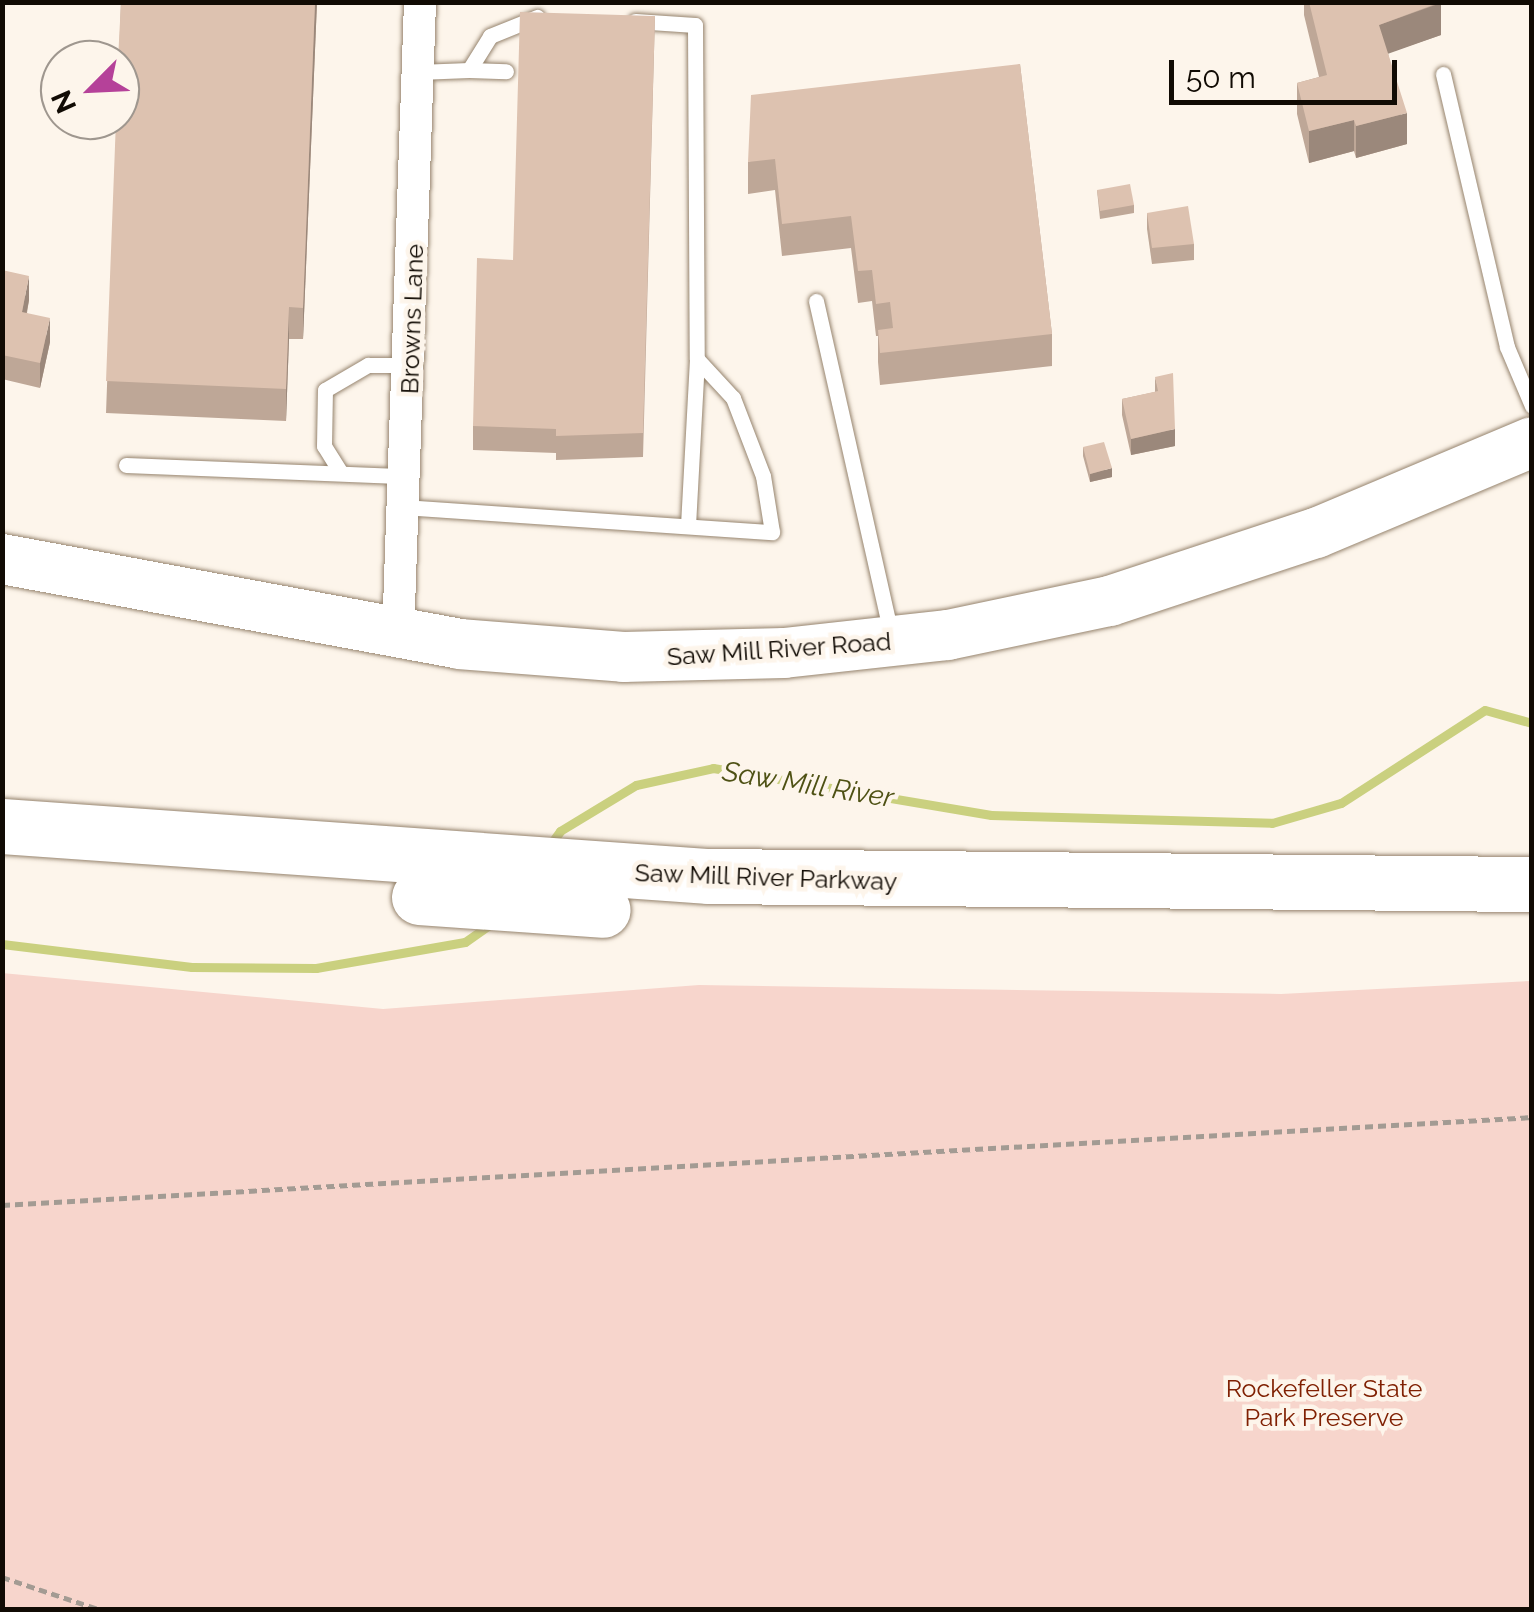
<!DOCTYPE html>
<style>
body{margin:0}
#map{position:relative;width:1534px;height:1612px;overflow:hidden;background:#fdf5eb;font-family:Raleway,sans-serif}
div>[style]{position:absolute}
.green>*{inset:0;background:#f7d5cc}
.stream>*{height:9px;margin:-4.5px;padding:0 4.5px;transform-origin:4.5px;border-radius:4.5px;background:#cad07f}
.path>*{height:5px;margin-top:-2.5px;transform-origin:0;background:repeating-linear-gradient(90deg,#a39b93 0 8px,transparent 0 13px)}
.roads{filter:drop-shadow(0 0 2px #96846e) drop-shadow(0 0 2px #96846e)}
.lane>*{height:15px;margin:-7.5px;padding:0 7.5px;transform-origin:7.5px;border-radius:7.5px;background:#fff}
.street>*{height:32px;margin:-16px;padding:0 16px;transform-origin:16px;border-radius:16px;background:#fff}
.primary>*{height:50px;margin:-25px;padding:0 25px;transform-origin:25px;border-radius:25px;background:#fff}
.highway>*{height:55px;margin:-27.5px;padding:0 27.5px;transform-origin:27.5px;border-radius:27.5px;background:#fff}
.wall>*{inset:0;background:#bea797}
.shaded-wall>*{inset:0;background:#9b887b}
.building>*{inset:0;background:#ddc2b0}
span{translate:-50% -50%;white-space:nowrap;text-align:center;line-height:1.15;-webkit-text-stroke:9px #fdf5eb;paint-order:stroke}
.street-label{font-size:25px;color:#110b04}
.park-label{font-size:25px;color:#802103}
.water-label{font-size:28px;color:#4e5114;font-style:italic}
.frame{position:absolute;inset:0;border:5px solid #110b04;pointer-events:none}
.north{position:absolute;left:40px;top:40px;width:100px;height:100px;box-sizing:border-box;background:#fdf5eb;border:2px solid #9f978f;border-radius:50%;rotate:246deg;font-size:28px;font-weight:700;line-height:40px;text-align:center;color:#110b04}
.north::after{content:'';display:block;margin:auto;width:35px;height:45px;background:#b54199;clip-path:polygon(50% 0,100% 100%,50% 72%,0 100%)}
.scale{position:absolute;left:1169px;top:60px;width:228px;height:45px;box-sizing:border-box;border:5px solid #110b04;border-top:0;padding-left:12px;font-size:30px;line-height:35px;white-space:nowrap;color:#110b04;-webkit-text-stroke:8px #fdf5eb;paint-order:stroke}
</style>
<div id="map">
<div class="green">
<div style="clip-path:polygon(2px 973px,383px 1009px,699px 985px,1281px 994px,1531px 981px,1531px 1609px,3px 1609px)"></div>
</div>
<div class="stream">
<div style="left:550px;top:845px;width:17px;rotate:-54deg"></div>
<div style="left:560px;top:831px;width:89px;rotate:-31.2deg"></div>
<div style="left:636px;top:785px;width:79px;rotate:-12.4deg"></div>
<div style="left:713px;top:768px;width:282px;rotate:9.6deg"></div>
<div style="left:991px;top:815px;width:281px;rotate:1.6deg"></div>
<div style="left:1272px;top:823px;width:72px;rotate:-16.2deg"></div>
<div style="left:1341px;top:803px;width:171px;rotate:-32.9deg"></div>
<div style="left:1485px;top:710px;width:49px;rotate:15.5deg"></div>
<div style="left:2px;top:944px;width:191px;rotate:6.9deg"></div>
<div style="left:192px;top:967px;width:124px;rotate:0.5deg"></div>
<div style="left:316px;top:968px;width:151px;rotate:-9.9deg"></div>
<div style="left:465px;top:942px;width:35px;rotate:-35deg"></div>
</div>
<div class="path">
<div style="left:2px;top:1205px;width:1533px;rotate:-3.29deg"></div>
<div style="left:2px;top:1577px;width:104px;rotate:18.4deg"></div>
</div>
<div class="roads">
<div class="lane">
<div style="left:635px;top:21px;width:60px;rotate:3.8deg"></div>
<div style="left:695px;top:25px;width:334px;rotate:89.7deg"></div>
<div style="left:697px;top:359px;width:167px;rotate:93.1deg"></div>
<div style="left:469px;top:70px;width:37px;rotate:2deg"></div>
<div style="left:418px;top:72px;width:51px;rotate:-2.2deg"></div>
<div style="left:469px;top:70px;width:40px;rotate:-58deg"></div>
<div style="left:490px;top:36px;width:51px;rotate:-22deg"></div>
<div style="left:1443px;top:74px;width:280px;rotate:76.8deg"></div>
<div style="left:1507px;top:347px;width:64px;rotate:67deg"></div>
<div style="left:816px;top:301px;width:341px;rotate:77.3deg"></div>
<div style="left:126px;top:465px;width:279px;rotate:2.3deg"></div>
<div style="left:341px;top:473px;width:32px;rotate:-122deg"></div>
<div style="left:324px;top:446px;width:56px;rotate:-89deg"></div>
<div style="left:325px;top:390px;width:50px;rotate:-30.2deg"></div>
<div style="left:368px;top:365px;width:41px"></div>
<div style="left:403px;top:507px;width:370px;rotate:3.9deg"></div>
<div style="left:772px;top:532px;width:57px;rotate:-99.1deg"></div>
<div style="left:763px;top:476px;width:84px;rotate:-111deg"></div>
<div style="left:733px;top:398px;width:53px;rotate:-132.7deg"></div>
</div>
<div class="street">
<div style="left:398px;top:636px;width:634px;rotate:-88.01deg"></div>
</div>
<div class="primary">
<div style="left:2px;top:559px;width:465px;rotate:10.5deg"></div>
<div style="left:459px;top:644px;width:165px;rotate:4.5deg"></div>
<div style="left:623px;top:657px;width:161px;rotate:-1.4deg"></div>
<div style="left:784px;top:653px;width:165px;rotate:-6.3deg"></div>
<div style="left:948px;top:635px;width:166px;rotate:-11.9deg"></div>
<div style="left:1110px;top:601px;width:217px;rotate:-18.3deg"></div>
<div style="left:1316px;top:533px;width:234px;rotate:-22.8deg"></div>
</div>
<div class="highway">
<div style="left:2px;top:826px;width:709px;rotate:4.05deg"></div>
<div style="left:709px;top:876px;width:823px;rotate:0.56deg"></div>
<div style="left:419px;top:897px;width:184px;rotate:4deg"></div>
</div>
</div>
<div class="wall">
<div style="clip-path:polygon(121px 2px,317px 2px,303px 339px,289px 339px,286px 421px,106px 413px)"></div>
<div style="clip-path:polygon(1304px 2px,1441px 2px,1441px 35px,1388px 53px,1407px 144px,1356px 158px,1354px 151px,1309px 163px,1297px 114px,1297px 83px,1319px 77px,1304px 15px)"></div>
<div style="clip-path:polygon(655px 16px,643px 457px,556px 460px,556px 453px,473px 450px,473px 426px,513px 260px)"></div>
<div style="clip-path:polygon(1020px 64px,1052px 334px,1052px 366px,880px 385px,878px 362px,878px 336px,876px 336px,872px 301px,858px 303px,851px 248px,782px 256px,775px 190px,748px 194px,748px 162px)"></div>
<div style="clip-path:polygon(1097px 190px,1134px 205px,1134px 213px,1100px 219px)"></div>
<div style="clip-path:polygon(1147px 213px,1194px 244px,1194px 260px,1152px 264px,1147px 229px)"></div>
<div style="clip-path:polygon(2px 270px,29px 300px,27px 313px,50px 342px,40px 388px,2px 379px)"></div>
<div style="clip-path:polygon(1155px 377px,1175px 446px,1131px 455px,1122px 415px,1122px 399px,1155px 392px)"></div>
<div style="clip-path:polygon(1083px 447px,1112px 477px,1090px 482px,1083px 456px)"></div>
</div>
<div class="shaded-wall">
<div style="clip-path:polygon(315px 2px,317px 2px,303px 339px,303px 308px)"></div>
<div style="clip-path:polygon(1441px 3px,1441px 35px,1379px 57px,1379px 25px)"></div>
<div style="clip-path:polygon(1407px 113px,1407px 144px,1356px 158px,1356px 126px)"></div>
<div style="clip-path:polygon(1354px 120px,1354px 151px,1309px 163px,1309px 131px)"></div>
<div style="clip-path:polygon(29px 276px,29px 300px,22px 336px,22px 312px)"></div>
<div style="clip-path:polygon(289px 307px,289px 339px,286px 421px,286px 389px)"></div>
<div style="clip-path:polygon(50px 318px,50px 342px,40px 388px,40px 363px)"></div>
<div style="clip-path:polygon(1175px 429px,1175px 446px,1131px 455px,1131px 439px)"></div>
<div style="clip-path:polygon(1112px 468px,1112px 477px,1090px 482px,1090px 474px)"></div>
</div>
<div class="building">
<div style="clip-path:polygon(121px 2px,315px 2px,303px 308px,289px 307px,286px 389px,106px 381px,116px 120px,120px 120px,120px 60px,118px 60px)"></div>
<div style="clip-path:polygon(1309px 2px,1441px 2px,1379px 25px,1407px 113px,1356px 126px,1354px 120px,1309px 131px,1297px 83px,1327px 75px)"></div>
<div style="clip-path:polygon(520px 12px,655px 16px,643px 433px,556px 436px,556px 429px,473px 426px,477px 258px,513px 260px)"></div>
<div style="clip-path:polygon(1020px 64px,1052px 334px,880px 353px,878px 330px,893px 328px,890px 302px,876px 304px,872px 270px,858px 271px,851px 216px,782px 224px,775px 159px,748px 162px,751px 95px)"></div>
<div style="clip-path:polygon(1130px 184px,1134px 205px,1100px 211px,1097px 190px)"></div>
<div style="clip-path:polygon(1188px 206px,1194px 244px,1152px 248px,1147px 213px)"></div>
<div style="clip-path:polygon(2px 270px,29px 276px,22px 312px,50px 318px,40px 363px,2px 355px)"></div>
<div style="clip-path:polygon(1173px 373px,1175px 429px,1131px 439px,1122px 399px,1158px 391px,1155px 377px)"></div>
<div style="clip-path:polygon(1104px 442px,1112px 468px,1090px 474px,1083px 447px)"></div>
</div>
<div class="street-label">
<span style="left:412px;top:319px;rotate:-88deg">Browns Lane</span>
<span style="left:779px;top:649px;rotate:-4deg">Saw Mill River Road</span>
<span style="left:766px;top:877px;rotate:2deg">Saw Mill River Parkway</span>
</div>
<div class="park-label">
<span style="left:1324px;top:1403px">Rockefeller State<br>Park Preserve</span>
</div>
<div class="water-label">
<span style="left:808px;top:785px;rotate:9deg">Saw Mill River</span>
</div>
<div class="frame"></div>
<div class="north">N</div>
<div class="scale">50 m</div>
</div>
